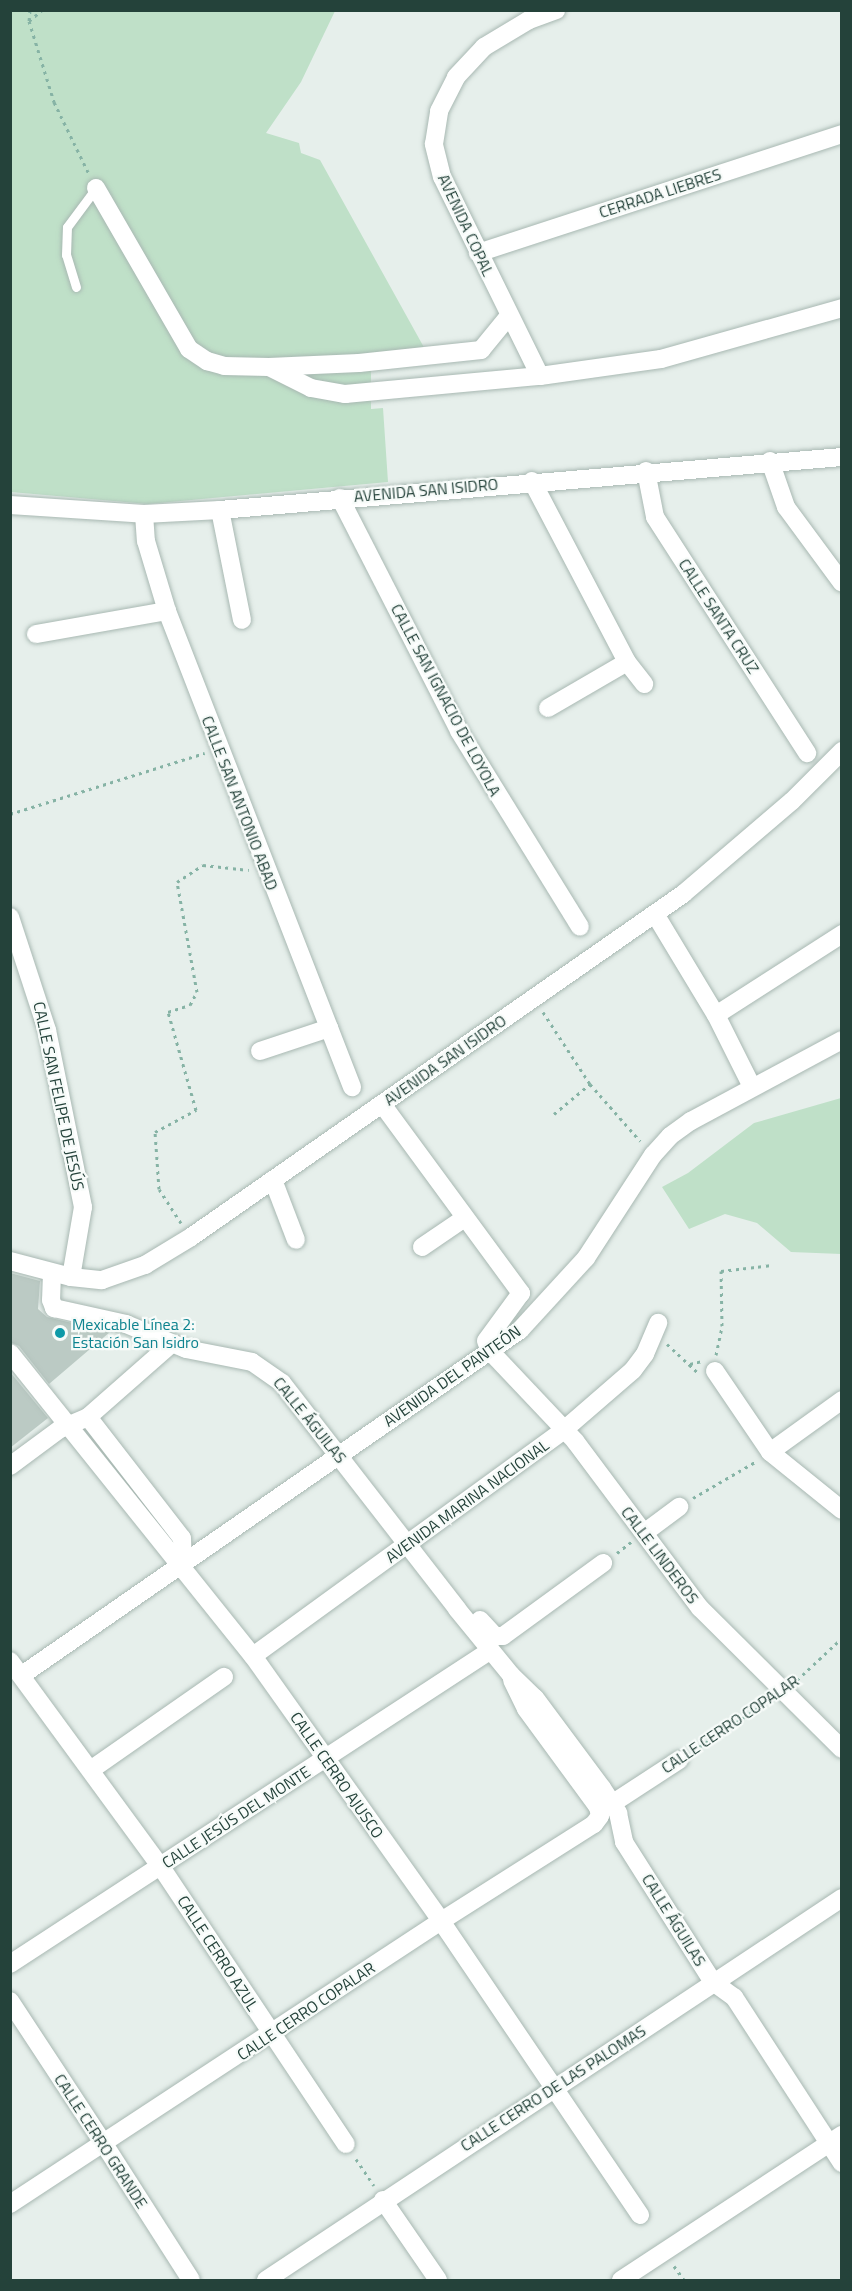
<!DOCTYPE html>
<meta charset="utf-8">
<style>
body{margin:0}
#map{position:relative;width:852px;height:2291px;overflow:hidden;background:#e6efeb;font-family:"Titillium Web",sans-serif}
div>[style]{position:absolute}
.green>*{inset:0;background:#bfe0c8}
.building>*{inset:0;background:#bbcac4}
.path>*{height:3px;margin-top:-1.5px;transform-origin:0;background:repeating-linear-gradient(90deg,#86b3a5 0 3px,transparent 0 7.5px)}
.roads{filter:drop-shadow(0 0 2px #a8b8b2) drop-shadow(0 0 2px #a8b8b2)}
.lane>*{height:9px;margin:-4.5px;padding:0 4.5px;transform-origin:4.5px;border-radius:4.5px;background:#fff}
.street>*{height:18px;margin:-9px;padding:0 9px;transform-origin:9px;border-radius:9px;background:#fff}
.secondary>*{height:18px;margin:-9px;padding:0 9px;transform-origin:9px;border-radius:9px;background:#fff}
.dots>*{width:16px;height:16px;translate:-50% -50%;box-sizing:border-box;border:3px solid #f7fbf9;border-radius:50%}
span{translate:-50% -50%;white-space:nowrap;text-align:center;line-height:1.15;-webkit-text-stroke:4.5px #f7fbf9;paint-order:stroke}
.street-label{font-size:16px;color:#24423a}
.culture-label{font-size:16px;color:#0d838f}
.left{translate:0 -50%;text-align:left}
.frame{position:absolute;inset:0;border:12px solid #24423a;pointer-events:none}
</style>
<div id="map">
<div class="green">
<div style="clip-path:polygon(10px 11px,335px 11px,301px 82px,266px 133px,299px 143px,301px 153px,320px 160px,426px 351px,371px 369px,371px 409px,383px 408px,388px 482px,148px 504px,11px 492px)"></div>
<div style="clip-path:polygon(841px 1098px,841px 1254px,791px 1252px,757px 1223px,725px 1214px,689px 1229px,662px 1187px,688px 1173px,754px 1123px)"></div>
</div>
<div class="building">
<div style="clip-path:polygon(10px 1273px,40px 1281px,38px 1309px,47px 1317px,110px 1332px,49px 1384px,19px 1346px,10px 1342px)"></div>
<div style="clip-path:polygon(10px 1372px,48px 1418px,10px 1448px)"></div>
</div>
<div class="path">
<div style="left:30px;top:10px;width:11px;rotate:95deg"></div>
<div style="left:29px;top:21px;width:85px;rotate:72.8deg"></div>
<div style="left:54px;top:102px;width:80px;rotate:64.1deg"></div>
<div style="left:29px;top:21px;width:17px;rotate:-40deg"></div>
<div style="left:10px;top:814px;width:204px;rotate:-17.4deg"></div>
<div style="left:543px;top:1012px;width:86px;rotate:56.9deg"></div>
<div style="left:590px;top:1084px;width:76px;rotate:48.7deg"></div>
<div style="left:554px;top:1114px;width:47px;rotate:-39.8deg"></div>
<div style="left:181px;top:1223px;width:40px;rotate:-122.9deg"></div>
<div style="left:159px;top:1189px;width:57px;rotate:-94deg"></div>
<div style="left:155px;top:1132px;width:47px;rotate:-28.2deg"></div>
<div style="left:196px;top:1110px;width:102px;rotate:-105.9deg"></div>
<div style="left:168px;top:1012px;width:23px;rotate:-18deg"></div>
<div style="left:190px;top:1005px;width:15px;rotate:-62deg"></div>
<div style="left:197px;top:992px;width:112px;rotate:-100.3deg"></div>
<div style="left:177px;top:882px;width:31px;rotate:-33deg"></div>
<div style="left:203px;top:865px;width:46px;rotate:6.2deg"></div>
<div style="left:667px;top:1344px;width:41px;rotate:43deg"></div>
<div style="left:716px;top:1355px;width:30px;rotate:-78deg"></div>
<div style="left:722px;top:1326px;width:55px;rotate:-91deg"></div>
<div style="left:721px;top:1271px;width:51px;rotate:-6.7deg"></div>
<div style="left:690px;top:1364px;width:12px;rotate:-14deg"></div>
<div style="left:693px;top:1498px;width:72px;rotate:-30.1deg"></div>
<div style="left:617px;top:1553px;width:18px;rotate:-38deg"></div>
<div style="left:797px;top:1680px;width:62px;rotate:-43deg"></div>
<div style="left:693px;top:1751px;width:92px;rotate:-33.5deg"></div>
<div style="left:356px;top:2159px;width:32px;rotate:56deg"></div>
<div style="left:674px;top:2266px;width:17px;rotate:54deg"></div>
</div>
<div class="roads">
<div class="lane">
<div style="left:76px;top:287px;width:34px;rotate:-107deg"></div>
<div style="left:66px;top:255px;width:28px;rotate:-88deg"></div>
<div style="left:67px;top:227px;width:49px;rotate:-53.4deg"></div>
</div>
<div class="street">
<div style="left:96px;top:188px;width:186px;rotate:60deg"></div>
<div style="left:189px;top:349px;width:22px;rotate:34deg"></div>
<div style="left:207px;top:361px;width:18px;rotate:16deg"></div>
<div style="left:224px;top:366px;width:45px;rotate:1.3deg"></div>
<div style="left:269px;top:367px;width:90px;rotate:-2.5deg"></div>
<div style="left:359px;top:363px;width:123px;rotate:-6.1deg"></div>
<div style="left:481px;top:350px;width:43px;rotate:-50.7deg"></div>
<div style="left:478px;top:253px;width:383px;rotate:-18.1deg"></div>
<div style="left:269px;top:367px;width:47px;rotate:26.6deg"></div>
<div style="left:311px;top:388px;width:35px;rotate:10deg"></div>
<div style="left:345px;top:394px;width:196px;rotate:-5.3deg"></div>
<div style="left:540px;top:376px;width:122px;rotate:-8deg"></div>
<div style="left:661px;top:359px;width:188px;rotate:-15.7deg"></div>
<div style="left:540px;top:376px;width:222px;rotate:-116.2deg"></div>
<div style="left:442px;top:177px;width:34px;rotate:-104deg"></div>
<div style="left:434px;top:144px;width:33px;rotate:-81deg"></div>
<div style="left:439px;top:111px;width:38px;rotate:-63deg"></div>
<div style="left:456px;top:77px;width:41px;rotate:-47deg"></div>
<div style="left:484px;top:47px;width:52px;rotate:-31deg"></div>
<div style="left:529px;top:20px;width:29px;rotate:-20deg"></div>
<div style="left:770px;top:461px;width:49px;rotate:70.8deg"></div>
<div style="left:786px;top:507px;width:94px;rotate:53.6deg"></div>
<div style="left:646px;top:471px;width:47px;rotate:78.9deg"></div>
<div style="left:655px;top:517px;width:281px;rotate:57.2deg"></div>
<div style="left:532px;top:481px;width:204px;rotate:62.3deg"></div>
<div style="left:627px;top:662px;width:28px;rotate:52deg"></div>
<div style="left:340px;top:498px;width:262px;rotate:62.9deg"></div>
<div style="left:459px;top:731px;width:230px;rotate:58.3deg"></div>
<div style="left:220px;top:510px;width:112px;rotate:78.7deg"></div>
<div style="left:144px;top:514px;width:27px;rotate:86deg"></div>
<div style="left:146px;top:541px;width:73px;rotate:73.3deg"></div>
<div style="left:167px;top:611px;width:511px;rotate:68.76deg"></div>
<div style="left:36px;top:634px;width:133px;rotate:-10deg"></div>
<div style="left:548px;top:708px;width:91px;rotate:-30.2deg"></div>
<div style="left:655px;top:914px;width:118px;rotate:58.9deg"></div>
<div style="left:716px;top:1015px;width:80px;rotate:63.4deg"></div>
<div style="left:10px;top:917px;width:119px;rotate:71.9deg"></div>
<div style="left:47px;top:1030px;width:181px;rotate:78.5deg"></div>
<div style="left:83px;top:1207px;width:71px;rotate:99.7deg"></div>
<div style="left:716px;top:1015px;width:150px;rotate:-32.7deg"></div>
<div style="left:260px;top:1051px;width:73px;rotate:-18.4deg"></div>
<div style="left:382px;top:1104px;width:235px;rotate:53.7deg"></div>
<div style="left:521px;top:1293px;width:59px;rotate:126.1deg"></div>
<div style="left:486px;top:1341px;width:11px;rotate:68deg"></div>
<div style="left:490px;top:1351px;width:124px;rotate:46.6deg"></div>
<div style="left:575px;top:1441px;width:209px;rotate:53.2deg"></div>
<div style="left:700px;top:1608px;width:200px;rotate:44.8deg"></div>
<div style="left:273px;top:1180px;width:64px;rotate:69deg"></div>
<div style="left:422px;top:1247px;width:50px;rotate:-34.3deg"></div>
<div style="left:52px;top:1273px;width:27px;rotate:92deg"></div>
<div style="left:51px;top:1300px;width:9px;rotate:69deg"></div>
<div style="left:54px;top:1308px;width:74px;rotate:12.5deg"></div>
<div style="left:126px;top:1324px;width:65px;rotate:22.6deg"></div>
<div style="left:186px;top:1349px;width:67px;rotate:11.1deg"></div>
<div style="left:252px;top:1362px;width:37px;rotate:35deg"></div>
<div style="left:282px;top:1383px;width:286px;rotate:52.2deg"></div>
<div style="left:457px;top:1609px;width:85px;rotate:50.7deg"></div>
<div style="left:511px;top:1675px;width:33px;rotate:44deg"></div>
<div style="left:535px;top:1698px;width:112px;rotate:53.3deg"></div>
<div style="left:602px;top:1788px;width:30px;rotate:57deg"></div>
<div style="left:618px;top:1813px;width:30px;rotate:78deg"></div>
<div style="left:624px;top:1842px;width:166px;rotate:57.6deg"></div>
<div style="left:713px;top:1982px;width:26px;rotate:36deg"></div>
<div style="left:734px;top:1997px;width:198px;rotate:57deg"></div>
<div style="left:715px;top:1371px;width:98px;rotate:55.8deg"></div>
<div style="left:770px;top:1452px;width:92px;rotate:38.9deg"></div>
<div style="left:88px;top:1417px;width:153px;rotate:52.2deg"></div>
<div style="left:182px;top:1538px;width:27px;rotate:88deg"></div>
<div style="left:770px;top:1452px;width:89px;rotate:-35.8deg"></div>
<div style="left:10px;top:1466px;width:62px;rotate:-36.5deg"></div>
<div style="left:60px;top:1429px;width:30px;rotate:-23deg"></div>
<div style="left:88px;top:1417px;width:111px;rotate:-41.3deg"></div>
<div style="left:644px;top:1533px;width:44px;rotate:-36.6deg"></div>
<div style="left:480px;top:1620px;width:22px;rotate:47deg"></div>
<div style="left:495px;top:1636px;width:8px"></div>
<div style="left:503px;top:1636px;width:124px;rotate:-36.1deg"></div>
<div style="left:253px;top:1656px;width:386px;rotate:-36deg"></div>
<div style="left:565px;top:1429px;width:90px;rotate:-40.9deg"></div>
<div style="left:633px;top:1370px;width:20px;rotate:-53deg"></div>
<div style="left:645px;top:1354px;width:34px;rotate:-67deg"></div>
<div style="left:10px;top:1661px;width:255px;rotate:53.8deg"></div>
<div style="left:161px;top:1867px;width:333px;rotate:56.3deg"></div>
<div style="left:22px;top:1675px;width:606px;rotate:-34.71deg"></div>
<div style="left:520px;top:1330px;width:98px;rotate:-47.5deg"></div>
<div style="left:586px;top:1258px;width:123px;rotate:-57deg"></div>
<div style="left:653px;top:1155px;width:25px;rotate:-48deg"></div>
<div style="left:670px;top:1136px;width:26px;rotate:-36deg"></div>
<div style="left:691px;top:1121px;width:171px;rotate:-28.2deg"></div>
<div style="left:512px;top:1680px;width:32px;rotate:64deg"></div>
<div style="left:526px;top:1709px;width:122px;rotate:53.7deg"></div>
<div style="left:598px;top:1807px;width:9px;rotate:77deg"></div>
<div style="left:600px;top:1816px;width:10px;rotate:127deg"></div>
<div style="left:594px;top:1824px;width:181px;rotate:147.6deg"></div>
<div style="left:441px;top:1921px;width:355px;rotate:55.9deg"></div>
<div style="left:92px;top:1769px;width:161px;rotate:-34.9deg"></div>
<div style="left:613px;top:1803px;width:79px;rotate:-33.1deg"></div>
<div style="left:10px;top:1964px;width:574px;rotate:-33.14deg"></div>
<div style="left:104px;top:2144px;width:161px;rotate:57.4deg"></div>
<div style="left:383px;top:2200px;width:97px;rotate:55.5deg"></div>
<div style="left:266px;top:2280px;width:691px;rotate:-33.55deg"></div>
<div style="left:621px;top:2280px;width:264px;rotate:-33.3deg"></div>
</div>
<div class="secondary">
<div style="left:10px;top:505px;width:134px;rotate:3.8deg"></div>
<div style="left:144px;top:514px;width:76px;rotate:-3deg"></div>
<div style="left:220px;top:510px;width:624px;rotate:-4.87deg"></div>
<div style="left:10px;top:1261px;width:63px;rotate:14.7deg"></div>
<div style="left:71px;top:1277px;width:31px;rotate:6deg"></div>
<div style="left:102px;top:1280px;width:46px;rotate:-19.2deg"></div>
<div style="left:145px;top:1265px;width:54px;rotate:-31.3deg"></div>
<div style="left:191px;top:1237px;width:600px;rotate:-34.88deg"></div>
<div style="left:683px;top:894px;width:143px;rotate:-40.5deg"></div>
<div style="left:792px;top:801px;width:71px;rotate:-45deg"></div>
<div style="left:10px;top:1353px;width:388px;rotate:51.3deg"></div>
<div style="left:253px;top:1656px;width:325px;rotate:54.6deg"></div>
<div style="left:441px;top:1921px;width:516px;rotate:146.71deg"></div>
<div style="left:10px;top:2001px;width:171px;rotate:56.7deg"></div>
</div>
</div>
<div class="dots">
<div style="left:60px;top:1333px;background:#0f9aa8"></div>
</div>
<div class="street-label">
<span style="left:660px;top:193px;rotate:-18deg">CERRADA LIEBRES</span>
<span style="left:466px;top:225px;rotate:65deg">AVENIDA COPAL</span>
<span style="left:426px;top:490px;rotate:-5deg">AVENIDA SAN ISIDRO</span>
<span style="left:719px;top:616px;rotate:57deg">CALLE SANTA CRUZ</span>
<span style="left:446px;top:700px;rotate:62deg">CALLE SAN IGNACIO DE LOYOLA</span>
<span style="left:240px;top:803px;rotate:69deg">CALLE SAN ANTONIO ABAD</span>
<span style="left:445px;top:1060px;rotate:-35deg">AVENIDA SAN ISIDRO</span>
<span style="left:59px;top:1096px;rotate:78deg">CALLE SAN FELIPE DE JESÚS</span>
<span style="left:452px;top:1376px;rotate:-35deg">AVENIDA DEL PANTEÓN</span>
<span style="left:310px;top:1420px;rotate:51deg">CALLE ÁGUILAS</span>
<span style="left:467px;top:1501px;rotate:-36deg">AVENIDA MARINA NACIONAL</span>
<span style="left:660px;top:1555px;rotate:53deg">CALLE LINDEROS</span>
<span style="left:730px;top:1724px;rotate:-34deg">CALLE CERRO COPALAR</span>
<span style="left:337px;top:1775px;rotate:55deg">CALLE CERRO AJUSCO</span>
<span style="left:236px;top:1817px;rotate:-33deg">CALLE JESÚS DEL MONTE</span>
<span style="left:674px;top:1920px;rotate:58deg">CALLE ÁGUILAS</span>
<span style="left:218px;top:1953px;rotate:57deg">CALLE CERRO AZUL</span>
<span style="left:306px;top:2011px;rotate:-34deg">CALLE CERRO COPALAR</span>
<span style="left:553px;top:2088px;rotate:-33deg">CALLE CERRO DE LAS PALOMAS</span>
<span style="left:101px;top:2141px;rotate:57deg">CALLE CERRO GRANDE</span>
</div>
<div class="culture-label">
<span class="left" style="left:72px;top:1333px">Mexicable Línea 2:<br>Estación San Isidro</span>
</div>
<div class="frame"></div>
</div>
